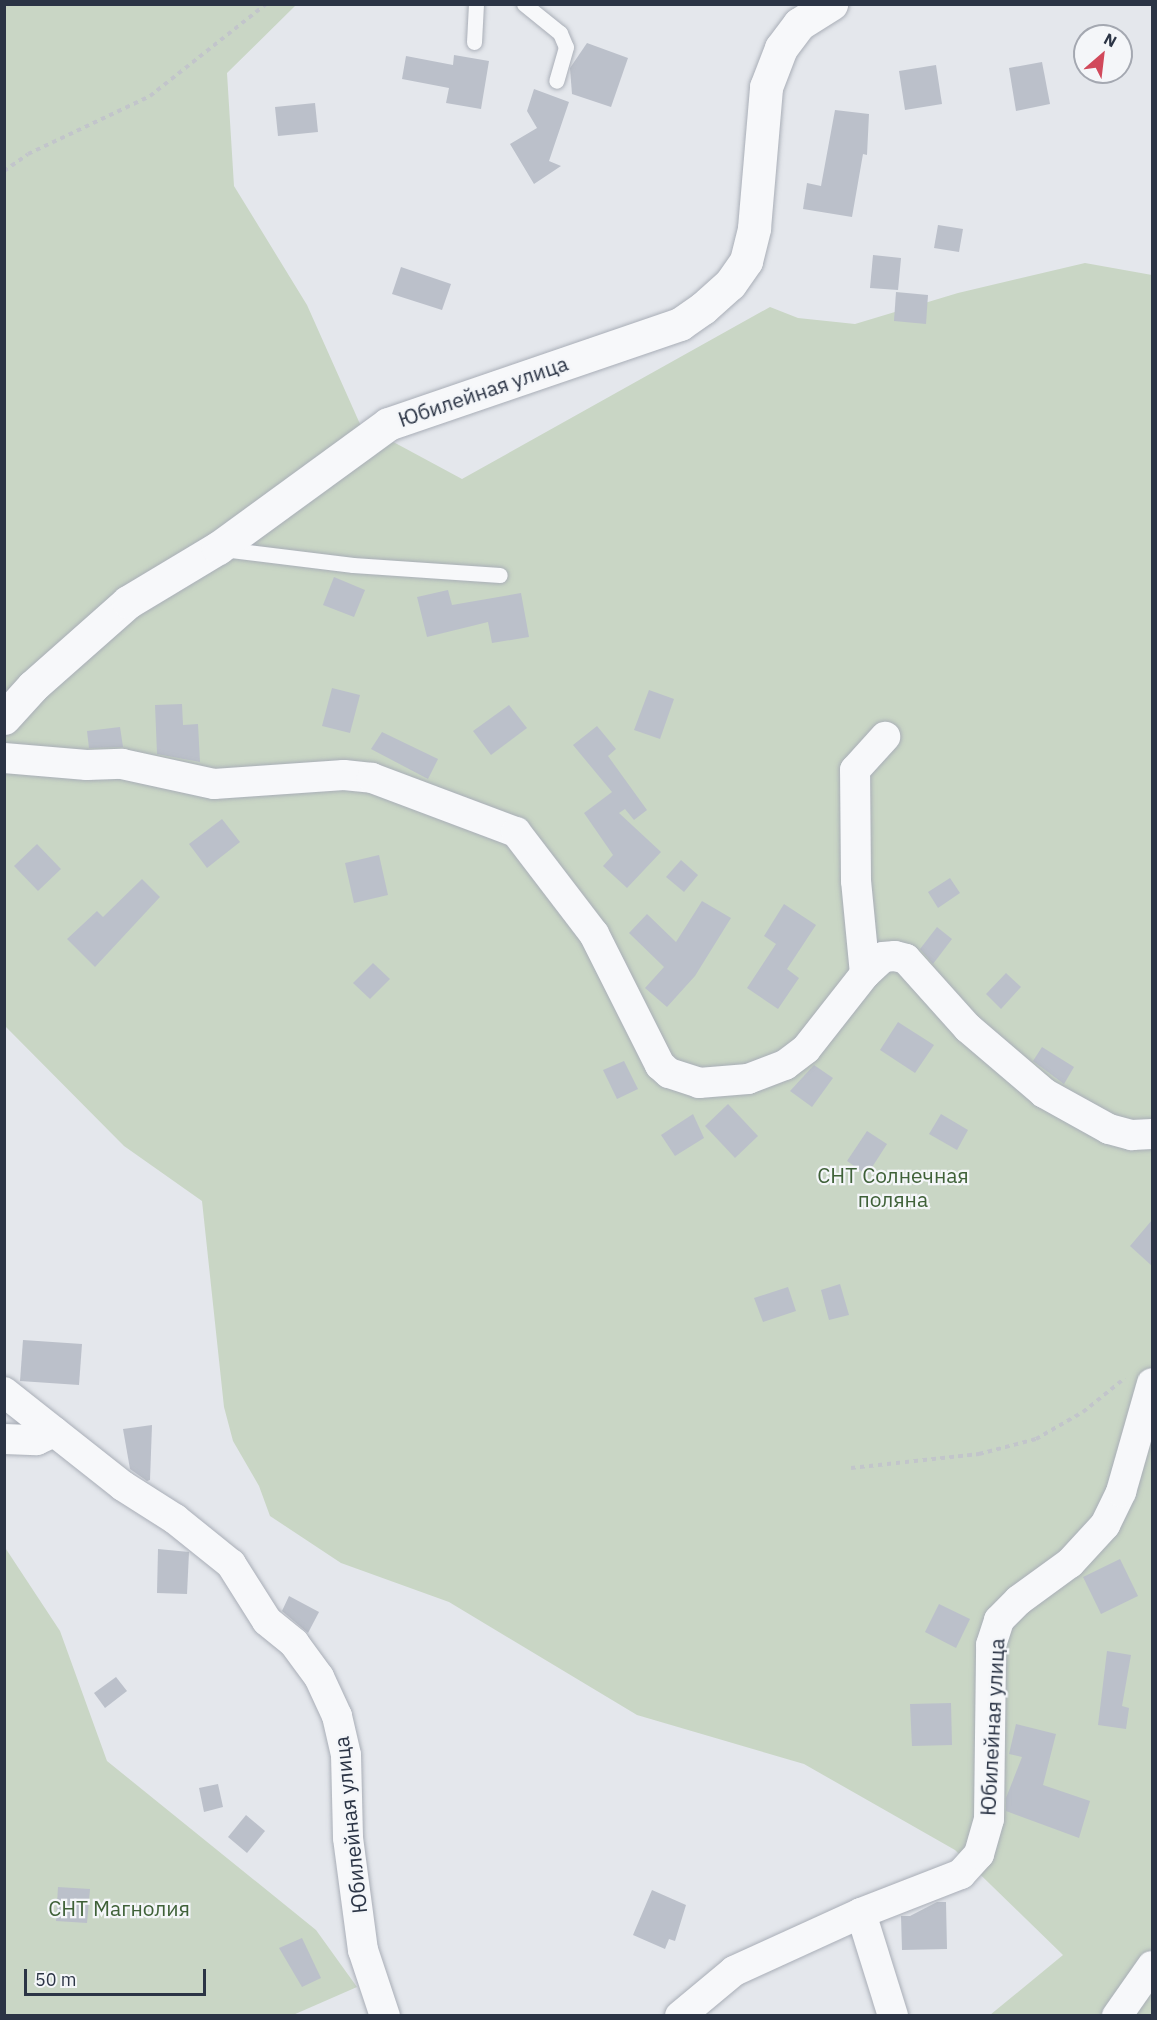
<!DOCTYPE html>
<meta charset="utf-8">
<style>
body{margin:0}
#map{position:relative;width:1157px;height:2020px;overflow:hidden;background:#e4e7ec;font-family:"IBM Plex Sans",sans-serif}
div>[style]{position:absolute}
.green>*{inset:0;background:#c9d6c5}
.building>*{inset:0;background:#bbc0ca}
.path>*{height:4px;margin-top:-2px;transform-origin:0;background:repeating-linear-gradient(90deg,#c2c5cb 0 4.5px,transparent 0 9px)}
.roads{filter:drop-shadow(0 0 2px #a9aeb7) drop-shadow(0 0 2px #a9aeb7)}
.service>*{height:15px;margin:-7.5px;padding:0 7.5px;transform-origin:7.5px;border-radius:7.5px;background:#f7f8fa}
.minor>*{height:30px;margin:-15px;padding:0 15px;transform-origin:15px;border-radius:15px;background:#f7f8fa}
.tertiary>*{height:33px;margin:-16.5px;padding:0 16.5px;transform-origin:16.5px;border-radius:16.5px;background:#f7f8fa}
span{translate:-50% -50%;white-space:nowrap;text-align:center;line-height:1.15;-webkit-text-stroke:4.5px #f4f6f9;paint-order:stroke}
.street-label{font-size:21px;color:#2b3445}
.park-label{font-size:21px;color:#3f6138}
.frame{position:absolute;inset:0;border:6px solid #2b3445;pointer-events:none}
.north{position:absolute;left:1073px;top:24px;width:60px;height:60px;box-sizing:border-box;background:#f4f6f9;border:2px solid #a4a8b1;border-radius:50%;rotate:28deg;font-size:16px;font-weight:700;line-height:24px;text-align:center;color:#2b3445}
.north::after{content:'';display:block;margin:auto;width:21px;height:27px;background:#d1495b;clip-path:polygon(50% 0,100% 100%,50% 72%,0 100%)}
.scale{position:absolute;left:24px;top:1969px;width:182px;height:27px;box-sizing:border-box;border:3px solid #2b3445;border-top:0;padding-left:8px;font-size:18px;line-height:21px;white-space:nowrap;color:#2b3445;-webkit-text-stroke:4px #f4f6f9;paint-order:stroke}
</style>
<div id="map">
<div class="green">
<div style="clip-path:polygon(4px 5px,296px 5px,227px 73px,234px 186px,307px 305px,360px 424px,462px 479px,770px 307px,798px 318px,855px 324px,958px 293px,1085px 263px,1152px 275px,1152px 2015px,990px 2015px,1063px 1955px,955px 1850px,804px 1764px,637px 1715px,449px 1602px,341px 1563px,270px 1516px,259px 1486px,233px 1441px,224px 1407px,202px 1201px,124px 1146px,5px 1026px)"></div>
<div style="clip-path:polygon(4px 1546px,60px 1631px,107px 1761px,316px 1930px,357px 1987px,293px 2015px,5px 2015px)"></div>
</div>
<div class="building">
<div style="clip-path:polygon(587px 43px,628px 58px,611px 107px,572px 94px,570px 68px)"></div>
<div style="clip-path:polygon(454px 55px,489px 61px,481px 109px,446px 103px,449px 88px,402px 79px,406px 56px,453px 65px)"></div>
<div style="clip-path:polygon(1042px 62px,1050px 104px,1016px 111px,1009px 68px)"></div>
<div style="clip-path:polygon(936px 65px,942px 104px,905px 110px,899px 71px)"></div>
<div style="clip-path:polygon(534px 89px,569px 102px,549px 161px,561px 166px,534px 184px,510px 144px,537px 128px,527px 111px)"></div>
<div style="clip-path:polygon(315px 103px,318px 132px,278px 136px,275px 107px)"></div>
<div style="clip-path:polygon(835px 110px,869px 114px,867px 155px,863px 154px,852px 217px,803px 209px,807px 183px,821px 186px)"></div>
<div style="clip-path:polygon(938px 225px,963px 229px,959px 252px,934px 248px)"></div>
<div style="clip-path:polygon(873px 255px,901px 258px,898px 290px,870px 288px)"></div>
<div style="clip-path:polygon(401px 267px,451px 284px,442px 310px,392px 294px)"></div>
<div style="clip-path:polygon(896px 292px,928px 295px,926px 324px,894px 321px)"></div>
<div style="clip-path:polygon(334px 577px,365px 590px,354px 617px,323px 605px)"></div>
<div style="clip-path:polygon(448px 590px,452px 605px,521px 593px,529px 637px,492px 643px,488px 622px,427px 637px,417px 597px)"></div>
<div style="clip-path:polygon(332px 688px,360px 695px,350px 733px,322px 726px)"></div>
<div style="clip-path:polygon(649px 690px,674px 699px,660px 739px,634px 730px)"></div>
<div style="clip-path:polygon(182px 704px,183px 725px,198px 724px,200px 762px,157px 754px,155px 705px)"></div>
<div style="clip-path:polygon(509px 705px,527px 728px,491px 755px,473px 731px)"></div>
<div style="clip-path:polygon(597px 726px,616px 749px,608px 756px,647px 810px,634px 820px,625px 809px,619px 813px,661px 852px,627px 888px,603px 866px,613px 855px,584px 813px,612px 792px,573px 745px)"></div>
<div style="clip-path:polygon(120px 727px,123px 747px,89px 748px,87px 731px)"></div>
<div style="clip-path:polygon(382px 732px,438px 759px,428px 779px,371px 749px)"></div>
<div style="clip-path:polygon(222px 819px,240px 842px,207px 868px,189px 844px)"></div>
<div style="clip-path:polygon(37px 844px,61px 869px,38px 891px,14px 866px)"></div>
<div style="clip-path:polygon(379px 855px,388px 895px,354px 903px,345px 863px)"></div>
<div style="clip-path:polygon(681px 860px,698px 875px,684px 892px,666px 877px)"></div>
<div style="clip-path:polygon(950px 878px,960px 893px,938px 908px,928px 892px)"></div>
<div style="clip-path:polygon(142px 879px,160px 897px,95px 967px,67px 939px,97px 911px,103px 917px)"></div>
<div style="clip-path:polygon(702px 901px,731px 918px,695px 976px,667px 1007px,645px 988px,664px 967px,629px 933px,647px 914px,676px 942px)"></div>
<div style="clip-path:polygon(784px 904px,816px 925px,787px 969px,799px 978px,778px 1009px,747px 988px,776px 944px,764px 936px)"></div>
<div style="clip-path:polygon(937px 927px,952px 939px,933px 964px,920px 949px)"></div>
<div style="clip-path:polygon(373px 963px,390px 979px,370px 999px,353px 983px)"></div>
<div style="clip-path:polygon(1006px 973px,1021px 987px,1001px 1009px,986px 994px)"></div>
<div style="clip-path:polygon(898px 1022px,934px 1045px,915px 1073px,880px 1050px)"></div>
<div style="clip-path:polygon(1042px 1047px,1074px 1067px,1064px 1084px,1033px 1061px)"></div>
<div style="clip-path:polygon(624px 1061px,638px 1089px,617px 1099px,603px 1070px)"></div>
<div style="clip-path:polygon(814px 1065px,833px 1078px,812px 1107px,790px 1091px)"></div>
<div style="clip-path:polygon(728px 1104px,758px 1136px,735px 1158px,705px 1126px)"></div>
<div style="clip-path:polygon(693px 1114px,704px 1138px,675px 1156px,661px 1135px)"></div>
<div style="clip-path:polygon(941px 1114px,968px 1130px,957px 1150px,929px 1134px)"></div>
<div style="clip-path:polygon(867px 1131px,887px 1144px,867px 1175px,847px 1161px)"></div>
<div style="clip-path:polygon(1152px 1220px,1152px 1266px,1130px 1246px)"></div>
<div style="clip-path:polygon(840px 1284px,849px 1315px,829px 1320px,821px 1290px)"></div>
<div style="clip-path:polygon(788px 1287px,796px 1311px,763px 1322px,754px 1298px)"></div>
<div style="clip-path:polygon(23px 1340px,82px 1344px,79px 1385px,20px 1381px)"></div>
<div style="clip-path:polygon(152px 1425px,150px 1480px,147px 1481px,130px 1469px,123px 1429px)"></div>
<div style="clip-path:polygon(158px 1549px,189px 1552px,187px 1594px,157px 1593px)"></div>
<div style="clip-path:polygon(1120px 1559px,1138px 1596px,1101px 1614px,1083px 1577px)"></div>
<div style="clip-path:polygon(289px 1596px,319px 1612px,308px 1633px,282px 1611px)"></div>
<div style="clip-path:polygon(939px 1604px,970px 1619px,956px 1648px,925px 1632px)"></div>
<div style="clip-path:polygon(1107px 1651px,1131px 1655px,1122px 1706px,1129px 1708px,1126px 1729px,1098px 1725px)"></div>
<div style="clip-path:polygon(116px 1677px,127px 1691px,105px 1708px,94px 1693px)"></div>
<div style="clip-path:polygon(951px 1703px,952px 1745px,912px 1746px,910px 1704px)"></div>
<div style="clip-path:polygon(1016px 1724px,1056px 1734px,1043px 1785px,1090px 1801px,1079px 1838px,1006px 1811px,1006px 1798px,1022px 1757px,1009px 1754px)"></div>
<div style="clip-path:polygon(218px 1784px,223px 1807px,204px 1812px,199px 1788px)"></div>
<div style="clip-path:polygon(246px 1815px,265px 1831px,247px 1853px,228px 1837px)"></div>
<div style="clip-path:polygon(58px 1887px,90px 1889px,87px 1923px,56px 1921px)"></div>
<div style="clip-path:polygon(652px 1890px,686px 1905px,675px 1941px,669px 1939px,665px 1949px,633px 1935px)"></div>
<div style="clip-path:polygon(937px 1902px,946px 1902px,947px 1949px,902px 1950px,901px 1916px,910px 1916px)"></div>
<div style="clip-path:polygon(302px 1938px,321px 1978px,302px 1987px,279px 1948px)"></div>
</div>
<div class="path">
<div style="left:4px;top:171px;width:29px;rotate:-35deg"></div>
<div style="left:28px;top:154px;width:135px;rotate:-25.4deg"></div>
<div style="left:150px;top:96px;width:148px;rotate:-38.4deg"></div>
<div style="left:851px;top:1468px;width:129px;rotate:-6.2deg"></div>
<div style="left:979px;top:1454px;width:59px;rotate:-14.7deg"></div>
<div style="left:1036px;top:1439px;width:54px;rotate:-29.9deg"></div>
<div style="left:1083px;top:1412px;width:54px;rotate:-39deg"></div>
</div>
<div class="roads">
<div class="service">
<div style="left:524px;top:4px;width:46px;rotate:38.9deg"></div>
<div style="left:560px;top:33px;width:15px;rotate:67deg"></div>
<div style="left:566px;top:47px;width:35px;rotate:106deg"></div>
<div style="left:474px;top:42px;width:38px;rotate:-87deg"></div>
<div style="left:223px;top:549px;width:131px;rotate:7deg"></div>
<div style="left:353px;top:565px;width:147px;rotate:3.9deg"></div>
</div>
<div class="minor">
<div style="left:4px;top:758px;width:83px;rotate:4.8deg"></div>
<div style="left:87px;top:765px;width:35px;rotate:-2deg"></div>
<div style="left:122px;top:764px;width:94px;rotate:12.3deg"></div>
<div style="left:214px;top:784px;width:130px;rotate:-4deg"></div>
<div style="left:344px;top:775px;width:28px;rotate:6deg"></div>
<div style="left:372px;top:778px;width:154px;rotate:20.6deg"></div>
<div style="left:516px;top:832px;width:128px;rotate:52.6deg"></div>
<div style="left:594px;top:934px;width:147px;rotate:63.3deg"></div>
<div style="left:660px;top:1065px;width:12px;rotate:42deg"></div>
<div style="left:669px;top:1073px;width:32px;rotate:18deg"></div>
<div style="left:699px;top:1083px;width:49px;rotate:-4.7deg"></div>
<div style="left:748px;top:1079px;width:40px;rotate:-21deg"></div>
<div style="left:785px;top:1065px;width:26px;rotate:-37deg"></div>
<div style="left:806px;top:1049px;width:95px;rotate:-51.8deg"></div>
<div style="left:865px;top:974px;width:25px;rotate:-43deg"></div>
<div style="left:883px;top:957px;width:12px;rotate:-5deg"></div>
<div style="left:895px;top:956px;width:11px;rotate:15deg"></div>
<div style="left:906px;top:959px;width:93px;rotate:48.1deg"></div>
<div style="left:968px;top:1028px;width:100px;rotate:40.5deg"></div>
<div style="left:1044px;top:1093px;width:74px;rotate:29deg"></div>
<div style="left:1109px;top:1129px;width:24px;rotate:15deg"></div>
<div style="left:1132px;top:1135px;width:20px;rotate:-3deg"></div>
<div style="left:865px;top:974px;width:93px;rotate:-95.5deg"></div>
<div style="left:856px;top:881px;width:111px;rotate:-90.5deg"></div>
<div style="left:855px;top:770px;width:45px;rotate:-47.7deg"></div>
<div style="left:4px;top:1392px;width:152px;rotate:38.3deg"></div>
<div style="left:123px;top:1486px;width:62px;rotate:32.4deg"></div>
<div style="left:175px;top:1519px;width:72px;rotate:38.8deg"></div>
<div style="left:231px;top:1564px;width:67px;rotate:57.7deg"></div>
<div style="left:267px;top:1621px;width:35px;rotate:39deg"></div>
<div style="left:294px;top:1643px;width:42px;rotate:53.7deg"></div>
<div style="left:319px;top:1677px;width:43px;rotate:65.2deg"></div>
<div style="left:337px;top:1716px;width:40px;rotate:77deg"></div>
<div style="left:346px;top:1755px;width:83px;rotate:88.6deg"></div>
<div style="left:348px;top:1838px;width:113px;rotate:82.4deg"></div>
<div style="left:363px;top:1950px;width:70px;rotate:71.6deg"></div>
<div style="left:4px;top:1439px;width:33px;rotate:2deg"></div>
<div style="left:37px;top:1440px;width:19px;rotate:-25deg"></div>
<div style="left:861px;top:1913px;width:108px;rotate:72.7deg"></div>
<div style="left:680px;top:2016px;width:70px;rotate:-39.8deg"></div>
<div style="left:734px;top:1971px;width:140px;rotate:-24.5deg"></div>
<div style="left:861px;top:1913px;width:107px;rotate:-21.3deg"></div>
<div style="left:961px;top:1874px;width:27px;rotate:-48deg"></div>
<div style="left:979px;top:1854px;width:36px;rotate:-74deg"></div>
<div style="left:989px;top:1819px;width:174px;rotate:-89.3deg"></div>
<div style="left:991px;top:1645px;width:26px;rotate:-72deg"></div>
<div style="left:999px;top:1620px;width:28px;rotate:-45deg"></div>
<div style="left:1019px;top:1600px;width:63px;rotate:-36deg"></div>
<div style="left:1070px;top:1563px;width:52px;rotate:-47.4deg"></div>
<div style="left:1105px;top:1525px;width:37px;rotate:-64deg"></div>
<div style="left:1121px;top:1492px;width:113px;rotate:-74.1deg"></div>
<div style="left:1117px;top:2016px;width:61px;rotate:-55deg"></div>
</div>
<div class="tertiary">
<div style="left:4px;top:718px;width:43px;rotate:-47.8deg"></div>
<div style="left:33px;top:686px;width:127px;rotate:-41.5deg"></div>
<div style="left:128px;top:602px;width:105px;rotate:-31deg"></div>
<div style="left:218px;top:548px;width:210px;rotate:-36.1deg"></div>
<div style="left:388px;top:424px;width:309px;rotate:-18.9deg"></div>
<div style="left:680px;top:324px;width:28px;rotate:-35deg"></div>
<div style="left:703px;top:308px;width:36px;rotate:-42deg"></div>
<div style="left:730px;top:284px;width:28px;rotate:-55deg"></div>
<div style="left:746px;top:261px;width:34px;rotate:-76deg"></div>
<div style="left:754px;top:228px;width:142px;rotate:-85.1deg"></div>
<div style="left:766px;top:87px;width:42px;rotate:-69deg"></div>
<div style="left:781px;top:48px;width:30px;rotate:-53deg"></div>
<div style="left:799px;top:24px;width:38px;rotate:-32deg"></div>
</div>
</div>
<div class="street-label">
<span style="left:483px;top:391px;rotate:-19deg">Юбилейная улица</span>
<span style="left:992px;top:1727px;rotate:-87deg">Юбилейная улица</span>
<span style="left:350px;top:1825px;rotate:-96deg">Юбилейная улица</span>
</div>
<div class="park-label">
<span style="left:893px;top:1187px">СНТ Солнечная<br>поляна</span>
<span style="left:119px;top:1908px">СНТ Магнолия</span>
</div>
<div class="frame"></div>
<div class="north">N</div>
<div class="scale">50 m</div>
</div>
